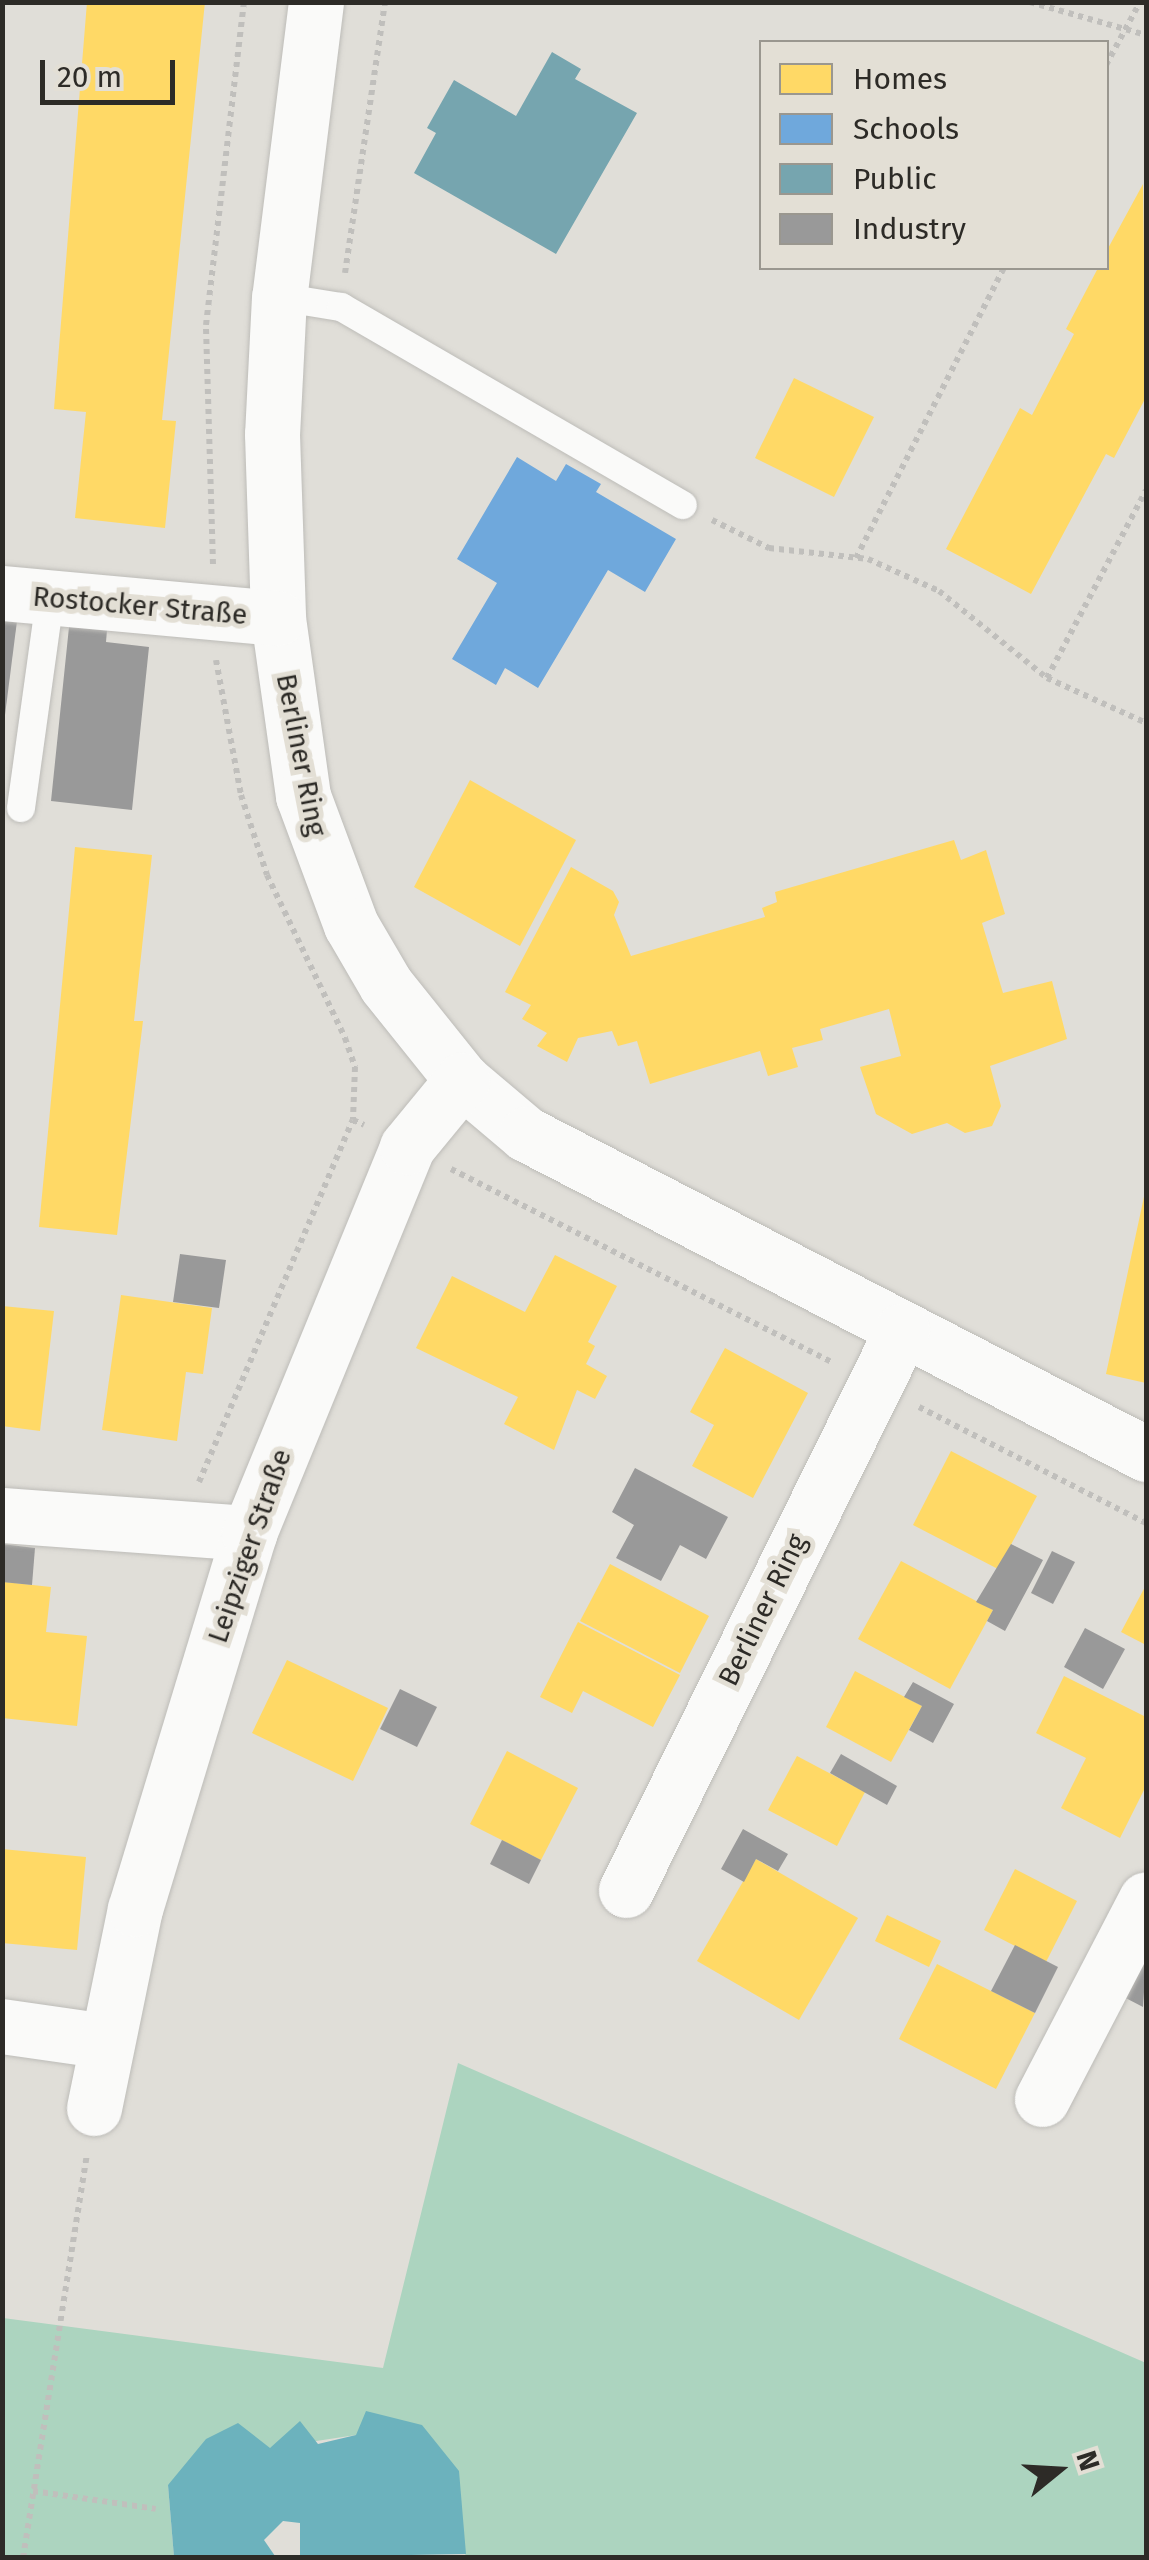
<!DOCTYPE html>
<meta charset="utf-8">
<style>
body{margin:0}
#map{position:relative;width:1149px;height:2560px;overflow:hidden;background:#e0ded8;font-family:"Fira Sans",sans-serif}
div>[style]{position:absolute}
.green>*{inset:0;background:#acd4bf}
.water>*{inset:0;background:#6cb2bd}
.homes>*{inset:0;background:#ffd966}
.schools>*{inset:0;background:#6fa8dc}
.public>*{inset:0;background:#76a5af}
.industry>*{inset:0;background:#999}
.path>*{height:6px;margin-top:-3px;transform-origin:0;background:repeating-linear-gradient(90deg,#c0bfbc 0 5px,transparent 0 10px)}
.roads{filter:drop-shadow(0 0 2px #bdbcb8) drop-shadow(0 0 2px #bdbcb8)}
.lane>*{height:28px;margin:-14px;padding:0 14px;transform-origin:14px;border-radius:14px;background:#fafaf9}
.street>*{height:55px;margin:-27.5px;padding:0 27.5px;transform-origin:27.5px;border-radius:27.5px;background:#fafaf9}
span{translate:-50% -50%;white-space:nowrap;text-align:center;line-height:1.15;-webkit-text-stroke:10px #e3dfd5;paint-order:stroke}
.street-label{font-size:28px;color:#2d2b27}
.frame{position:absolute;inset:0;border:5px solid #2d2b27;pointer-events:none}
.legend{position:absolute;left:759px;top:40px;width:350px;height:230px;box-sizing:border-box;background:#e3dfd5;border:2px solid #9a978f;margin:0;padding:12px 18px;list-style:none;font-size:30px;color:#2d2b27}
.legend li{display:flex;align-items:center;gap:20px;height:50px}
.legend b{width:50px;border:2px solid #9a978f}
.north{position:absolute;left:1009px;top:2420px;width:100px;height:100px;-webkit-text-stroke:8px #e3dfd5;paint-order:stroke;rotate:72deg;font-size:28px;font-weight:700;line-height:40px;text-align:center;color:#2d2b27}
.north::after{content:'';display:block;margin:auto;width:35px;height:45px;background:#2d2b27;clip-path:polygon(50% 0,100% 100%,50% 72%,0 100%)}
.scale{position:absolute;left:40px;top:60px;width:135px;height:45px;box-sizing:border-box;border:5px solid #2d2b27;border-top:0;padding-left:12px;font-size:30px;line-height:35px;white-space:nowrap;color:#2d2b27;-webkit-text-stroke:8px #e3dfd5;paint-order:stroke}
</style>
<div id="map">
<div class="green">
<div style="clip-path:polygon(458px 2063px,1146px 2363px,1146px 2557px,461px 2557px,466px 2554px,356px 2435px,270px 2448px,168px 2485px,174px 2557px,3px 2558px,3px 2318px,383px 2368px)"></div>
</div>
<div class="water">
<div style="clip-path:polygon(366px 2411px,422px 2425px,459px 2471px,466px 2554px,300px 2557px,300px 2523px,283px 2521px,264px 2540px,275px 2556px,295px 2557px,174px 2557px,168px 2485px,206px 2439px,238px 2423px,270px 2448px,300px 2421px,318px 2444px,356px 2435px)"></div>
</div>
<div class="homes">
<div style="clip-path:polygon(87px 2px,205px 2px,162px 420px,176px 421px,165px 528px,75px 518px,86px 412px,54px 409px)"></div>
<div style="clip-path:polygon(1143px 184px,1146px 397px,1114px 458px,1106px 454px,1031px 594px,946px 549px,1020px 408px,1032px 415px,1074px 334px,1066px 329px,1098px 268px,1106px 268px,1106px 252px)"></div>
<div style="clip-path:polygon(794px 378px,874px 417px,834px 497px,755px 458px)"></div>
<div style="clip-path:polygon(470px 780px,576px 840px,520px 946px,414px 887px)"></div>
<div style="clip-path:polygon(954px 840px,961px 860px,986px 850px,1005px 914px,982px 923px,1003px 993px,1052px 981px,1067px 1039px,990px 1066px,1001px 1106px,992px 1126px,965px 1133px,947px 1123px,912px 1134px,876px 1114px,860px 1067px,901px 1056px,889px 1009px,820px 1029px,823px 1040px,792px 1048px,798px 1067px,768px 1076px,760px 1051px,650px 1084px,637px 1041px,618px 1046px,612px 1031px,578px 1038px,567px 1062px,537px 1046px,547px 1033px,522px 1019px,531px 1005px,505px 992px,571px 867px,613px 891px,619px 902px,614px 915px,631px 956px,765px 917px,762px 908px,777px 902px,775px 892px)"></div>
<div style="clip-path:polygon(75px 847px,152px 855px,134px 1021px,143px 1021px,117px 1235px,39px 1227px)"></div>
<div style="clip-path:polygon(1145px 1192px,1146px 1193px,1146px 1383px,1106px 1374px)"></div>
<div style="clip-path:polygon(555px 1255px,617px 1286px,588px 1342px,595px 1346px,586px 1364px,607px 1376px,595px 1399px,577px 1390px,554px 1450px,504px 1424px,518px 1397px,416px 1348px,452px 1276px,525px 1312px)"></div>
<div style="clip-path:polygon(121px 1295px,212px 1308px,203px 1374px,186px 1372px,177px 1441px,102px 1430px)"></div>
<div style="clip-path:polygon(2px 1306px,54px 1311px,40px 1431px,2px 1426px)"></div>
<div style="clip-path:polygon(725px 1348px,808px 1393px,753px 1498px,692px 1466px,714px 1425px,690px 1412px)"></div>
<div style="clip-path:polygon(951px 1451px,1037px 1496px,998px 1569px,913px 1525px)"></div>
<div style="clip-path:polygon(901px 1561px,993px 1610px,950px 1689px,858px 1639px)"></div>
<div style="clip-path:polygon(610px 1564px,709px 1616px,680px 1673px,580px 1621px)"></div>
<div style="clip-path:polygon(5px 1582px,51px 1587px,46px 1632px,87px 1636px,77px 1726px,2px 1718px)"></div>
<div style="clip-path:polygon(1146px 1585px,1146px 1645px,1121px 1632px)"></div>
<div style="clip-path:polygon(578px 1622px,680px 1675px,653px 1727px,583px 1691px,572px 1713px,540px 1697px)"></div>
<div style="clip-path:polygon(287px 1660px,388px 1708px,353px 1781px,252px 1733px)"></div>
<div style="clip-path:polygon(855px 1671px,922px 1706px,891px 1762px,826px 1727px)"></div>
<div style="clip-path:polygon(1064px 1676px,1146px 1717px,1146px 1786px,1120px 1838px,1061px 1808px,1086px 1758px,1036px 1733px)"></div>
<div style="clip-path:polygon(507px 1751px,578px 1788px,541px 1860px,470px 1824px)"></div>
<div style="clip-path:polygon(797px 1756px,865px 1792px,837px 1846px,768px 1810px)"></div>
<div style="clip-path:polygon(2px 1849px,86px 1857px,77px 1950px,2px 1943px)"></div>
<div style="clip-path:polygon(756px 1859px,858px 1918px,799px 2020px,697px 1961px)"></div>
<div style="clip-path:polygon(1015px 1869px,1077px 1901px,1046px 1962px,984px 1930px)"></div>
<div style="clip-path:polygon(887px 1915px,941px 1941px,929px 1967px,875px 1941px)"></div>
<div style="clip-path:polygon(937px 1964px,1035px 2013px,996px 2089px,899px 2039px)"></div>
</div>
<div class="schools">
<div style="clip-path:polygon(517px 457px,556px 481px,566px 464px,601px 484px,596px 492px,676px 539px,645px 592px,608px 570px,538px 688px,505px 668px,496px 685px,452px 659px,497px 583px,457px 559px)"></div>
</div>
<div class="public">
<div style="clip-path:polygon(552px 52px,581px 69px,575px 79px,637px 113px,556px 254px,414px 173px,436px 133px,427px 128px,454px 80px,516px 116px)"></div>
</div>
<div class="industry">
<div style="clip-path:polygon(2px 619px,17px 621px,5px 715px,2px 715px)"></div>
<div style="clip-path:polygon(69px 627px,107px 630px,106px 642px,149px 647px,132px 810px,51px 801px)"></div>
<div style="clip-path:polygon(180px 1254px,226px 1260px,219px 1308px,173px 1302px)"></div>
<div style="clip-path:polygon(635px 1468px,728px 1517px,706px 1559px,680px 1545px,661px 1581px,616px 1558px,634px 1525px,612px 1512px)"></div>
<div style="clip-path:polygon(2px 1544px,35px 1548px,32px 1585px,2px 1582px)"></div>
<div style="clip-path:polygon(1011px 1544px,1043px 1560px,1005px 1631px,987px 1621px,993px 1610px,976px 1602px)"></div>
<div style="clip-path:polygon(1052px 1551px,1075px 1562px,1053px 1604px,1031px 1593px)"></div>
<div style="clip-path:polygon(1085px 1628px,1125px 1649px,1103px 1689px,1064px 1667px)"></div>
<div style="clip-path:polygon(913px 1682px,954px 1704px,933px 1743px,909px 1730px,922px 1706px,904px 1697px)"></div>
<div style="clip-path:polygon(400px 1689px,437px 1707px,417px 1747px,380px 1729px)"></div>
<div style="clip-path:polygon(841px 1754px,897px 1786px,887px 1805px,830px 1773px)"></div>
<div style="clip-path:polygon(743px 1829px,788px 1854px,778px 1871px,756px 1859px,744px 1882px,721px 1869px)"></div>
<div style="clip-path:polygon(502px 1840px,541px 1860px,529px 1884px,490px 1864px)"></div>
<div style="clip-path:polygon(1015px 1945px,1058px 1967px,1035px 2013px,991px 1991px)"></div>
<div style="clip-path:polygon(1136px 1957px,1146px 1962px,1143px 2007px,1118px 1994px)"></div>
</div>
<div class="path">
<div style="left:1030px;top:2px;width:121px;rotate:15.9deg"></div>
<div style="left:1106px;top:65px;width:72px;rotate:-61.6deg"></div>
<div style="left:345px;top:273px;width:274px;rotate:-81.6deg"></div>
<div style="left:712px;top:520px;width:64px;rotate:26.2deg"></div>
<div style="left:769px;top:548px;width:100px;rotate:6.3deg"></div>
<div style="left:868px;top:559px;width:78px;rotate:24.3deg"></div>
<div style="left:939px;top:591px;width:139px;rotate:38.9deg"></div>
<div style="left:1047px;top:678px;width:109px;rotate:24.4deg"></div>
<div style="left:856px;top:558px;width:326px;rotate:-63deg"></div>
<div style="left:213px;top:564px;width:239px;rotate:-91.7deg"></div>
<div style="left:206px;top:325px;width:325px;rotate:-83.3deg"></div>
<div style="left:216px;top:660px;width:137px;rotate:79.5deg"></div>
<div style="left:241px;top:795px;width:84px;rotate:72deg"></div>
<div style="left:267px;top:875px;width:181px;rotate:64.4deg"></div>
<div style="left:345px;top:1038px;width:31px;rotate:71deg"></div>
<div style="left:355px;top:1067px;width:53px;rotate:92.2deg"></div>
<div style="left:353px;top:1120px;width:12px;rotate:24deg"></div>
<div style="left:1047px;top:678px;width:212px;rotate:-62.2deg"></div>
<div style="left:451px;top:1169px;width:427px;rotate:26.9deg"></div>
<div style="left:919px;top:1407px;width:255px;rotate:27.1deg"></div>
<div style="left:199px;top:1482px;width:393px;rotate:-67deg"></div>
<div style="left:33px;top:2491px;width:124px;rotate:8.3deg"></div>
<div style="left:23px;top:2558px;width:409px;rotate:-81deg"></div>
</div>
<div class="roads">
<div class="lane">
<div style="left:279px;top:297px;width:63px;rotate:9.2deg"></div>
<div style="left:341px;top:307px;width:395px;rotate:30.1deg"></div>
<div style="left:21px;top:808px;width:212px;rotate:-82.1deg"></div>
</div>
<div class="street">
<div style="left:316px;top:2px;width:297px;rotate:97.1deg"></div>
<div style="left:279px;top:297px;width:137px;rotate:92.9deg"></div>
<div style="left:272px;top:434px;width:184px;rotate:88.1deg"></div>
<div style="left:278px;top:618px;width:180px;rotate:82deg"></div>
<div style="left:303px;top:796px;width:138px;rotate:69.6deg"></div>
<div style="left:351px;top:925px;width:69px;rotate:59.7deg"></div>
<div style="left:386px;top:985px;width:122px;rotate:51.3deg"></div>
<div style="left:462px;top:1080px;width:84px;rotate:40.2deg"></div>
<div style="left:526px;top:1134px;width:698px;rotate:27.3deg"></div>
<div style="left:2px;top:593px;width:277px;rotate:5.2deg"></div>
<div style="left:2px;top:1515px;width:248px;rotate:4.2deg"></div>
<div style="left:626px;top:1890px;width:624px;rotate:-63.76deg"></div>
<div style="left:2px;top:2026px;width:105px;rotate:8.2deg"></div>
<div style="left:1042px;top:2099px;width:225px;rotate:-62.5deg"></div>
<div style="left:94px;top:2108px;width:203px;rotate:-78.4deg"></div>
<div style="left:135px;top:1909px;width:393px;rotate:-73.1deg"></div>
<div style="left:249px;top:1533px;width:417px;rotate:-67.7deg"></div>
<div style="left:407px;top:1147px;width:87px;rotate:-50.6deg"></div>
</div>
</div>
<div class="street-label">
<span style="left:140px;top:606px;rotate:5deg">Rostocker Straße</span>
<span style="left:301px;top:755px;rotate:79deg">Berliner Ring</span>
<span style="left:250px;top:1546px;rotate:-71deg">Leipziger Straße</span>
<span style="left:763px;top:1610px;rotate:-64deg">Berliner Ring</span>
</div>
<div class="frame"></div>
<ul class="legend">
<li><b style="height:28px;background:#ffd966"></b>Homes</li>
<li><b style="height:28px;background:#6fa8dc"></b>Schools</li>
<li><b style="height:28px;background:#76a5af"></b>Public</li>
<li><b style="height:28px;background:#999"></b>Industry</li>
</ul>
<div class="north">N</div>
<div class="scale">20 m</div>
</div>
